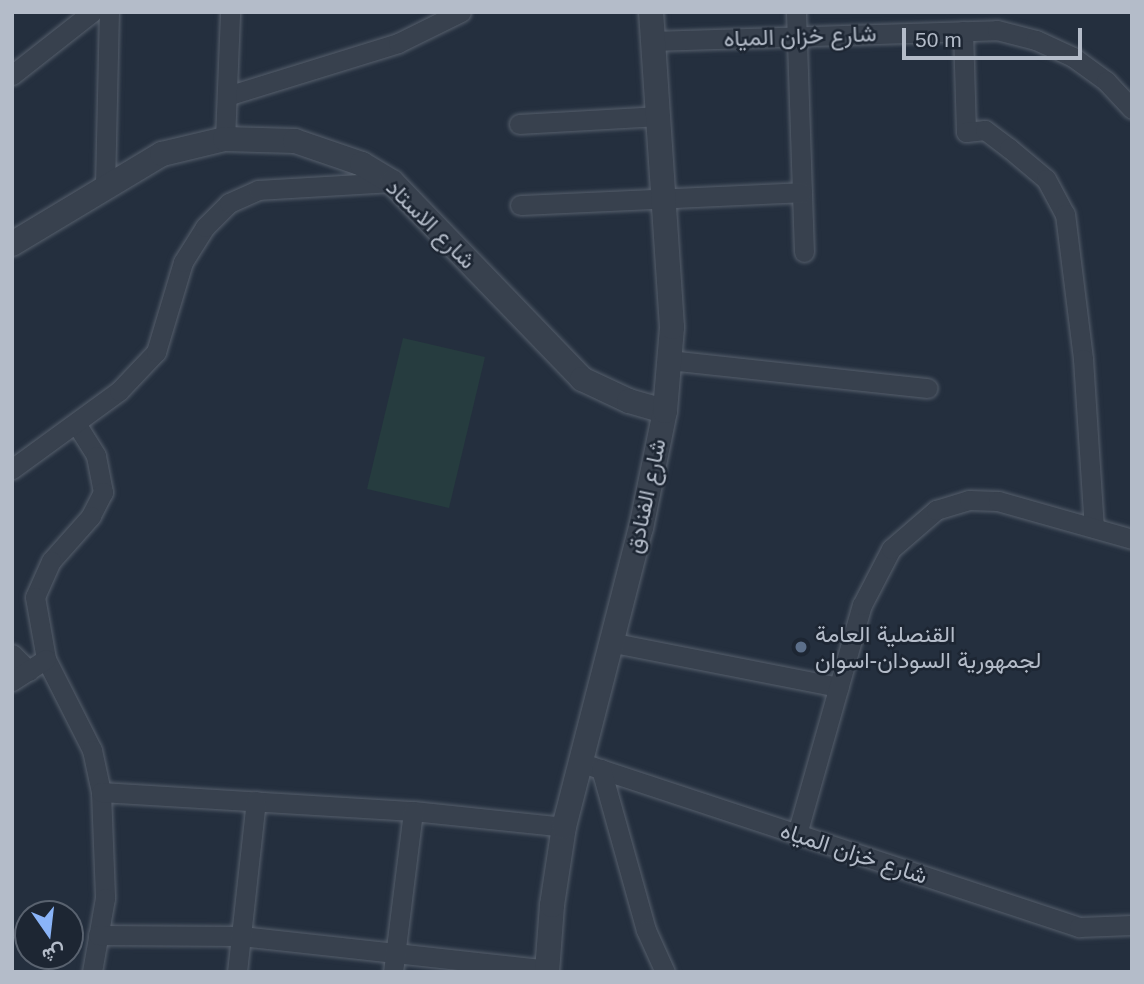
<!DOCTYPE html>
<meta charset="utf-8">
<style>
body{margin:0}
#map{position:relative;width:1144px;height:984px;overflow:hidden;background:#242f3e;font-family:Arial,Vazirmatn,sans-serif}
div>[style]{position:absolute}
.green>*{inset:0;background:#263c3f}
.roads{filter:drop-shadow(0 0 2px #565f6c) drop-shadow(0 0 2px #565f6c)}
.minor>*{height:19px;margin:-9.5px;padding:0 9.5px;transform-origin:9.5px;border-radius:9.5px;background:#38414e}
.tertiary>*{height:24px;margin:-12px;padding:0 12px;transform-origin:12px;border-radius:12px;background:#38414e}
.dots>*{width:19px;height:19px;translate:-50% -50%;box-sizing:border-box;border:4px solid #1d2633;border-radius:50%}
span{translate:-50% -50%;white-space:nowrap;text-align:center;line-height:1.15;-webkit-text-stroke:5px #1d2633;paint-order:stroke}
.street-label{font-size:23px;color:#b4bcc9}
.poi-label{font-size:23px;color:#b4bcc9}
.left{translate:0 -50%;text-align:left}
.frame{position:absolute;inset:0;border:14px solid #b4bcc9;pointer-events:none}
.north{position:absolute;left:14px;top:900px;width:70px;height:70px;box-sizing:border-box;background:#1d2633;border:2px solid #59626f;border-radius:50%;rotate:166deg;font-size:19px;font-weight:700;line-height:28px;text-align:center;color:#b4bcc9}
.north::after{content:'';display:block;margin:auto;width:24px;height:32px;background:#8ab4f8;clip-path:polygon(50% 0,100% 100%,50% 72%,0 100%)}
.scale{position:absolute;left:902px;top:28px;width:180px;height:32px;box-sizing:border-box;border:4px solid #b4bcc9;border-top:0;padding-left:9px;font-size:21px;line-height:24px;white-space:nowrap;color:#b4bcc9;-webkit-text-stroke:5px #1d2633;paint-order:stroke}
</style>
<div id="map">
<div class="green">
<div style="clip-path:polygon(403px 338px,485px 357px,449px 508px,367px 489px)"></div>
</div>
<div class="roads">
<div class="minor">
<div style="left:796px;top:12px;width:240px;rotate:88.1deg"></div>
<div style="left:963px;top:31px;width:101px;rotate:88.3deg"></div>
<div style="left:966px;top:132px;width:19px;rotate:-6deg"></div>
<div style="left:985px;top:130px;width:30px;rotate:37deg"></div>
<div style="left:1009px;top:148px;width:48px;rotate:40deg"></div>
<div style="left:1046px;top:179px;width:40px;rotate:62deg"></div>
<div style="left:1065px;top:214px;width:146px;rotate:82.9deg"></div>
<div style="left:1083px;top:359px;width:169px;rotate:86.3deg"></div>
<div style="left:652px;top:41px;width:345px;rotate:-1.8deg"></div>
<div style="left:997px;top:30px;width:40px;rotate:14.4deg"></div>
<div style="left:1036px;top:40px;width:41px;rotate:24.7deg"></div>
<div style="left:1073px;top:57px;width:41px;rotate:36deg"></div>
<div style="left:1106px;top:81px;width:38px;rotate:47deg"></div>
<div style="left:12px;top:75px;width:102px;rotate:-38.2deg"></div>
<div style="left:227px;top:96px;width:179px;rotate:-17.2deg"></div>
<div style="left:398px;top:43px;width:70px;rotate:-26.2deg"></div>
<div style="left:519px;top:124px;width:140px;rotate:-3.3deg"></div>
<div style="left:225px;top:139px;width:127px;rotate:-87.7deg"></div>
<div style="left:105px;top:186px;width:174px;rotate:-88.7deg"></div>
<div style="left:520px;top:205px;width:282px;rotate:-2.6deg"></div>
<div style="left:669px;top:360px;width:260px;rotate:6.2deg"></div>
<div style="left:77px;top:425px;width:36px;rotate:58deg"></div>
<div style="left:96px;top:456px;width:37px;rotate:79deg"></div>
<div style="left:103px;top:492px;width:27px;rotate:117deg"></div>
<div style="left:91px;top:516px;width:60px;rotate:131.6deg"></div>
<div style="left:51px;top:561px;width:39px;rotate:114deg"></div>
<div style="left:35px;top:597px;width:63px;rotate:79.9deg"></div>
<div style="left:46px;top:659px;width:102px;rotate:63.2deg"></div>
<div style="left:92px;top:750px;width:43px;rotate:77.9deg"></div>
<div style="left:101px;top:792px;width:106px;rotate:87.8deg"></div>
<div style="left:105px;top:898px;width:75px;rotate:100deg"></div>
<div style="left:12px;top:469px;width:132px;rotate:-36.1deg"></div>
<div style="left:119px;top:391px;width:54px;rotate:-46.5deg"></div>
<div style="left:156px;top:352px;width:94px;rotate:-73.3deg"></div>
<div style="left:183px;top:262px;width:41px;rotate:-57.8deg"></div>
<div style="left:205px;top:227px;width:34px;rotate:-45deg"></div>
<div style="left:229px;top:203px;width:32px;rotate:-24deg"></div>
<div style="left:258px;top:190px;width:134px;rotate:-3.4deg"></div>
<div style="left:609px;top:642px;width:234px;rotate:11.1deg"></div>
<div style="left:12px;top:654px;width:24px;rotate:45deg"></div>
<div style="left:12px;top:681px;width:40px;rotate:-32.9deg"></div>
<div style="left:579px;top:762px;width:527px;rotate:18.26deg"></div>
<div style="left:1079px;top:927px;width:53px;rotate:-2.2deg"></div>
<div style="left:601px;top:769px;width:167px;rotate:74.4deg"></div>
<div style="left:646px;top:930px;width:46px;rotate:65.7deg"></div>
<div style="left:101px;top:792px;width:313px;rotate:3.5deg"></div>
<div style="left:413px;top:811px;width:152px;rotate:6deg"></div>
<div style="left:797px;top:834px;width:238px;rotate:-74.2deg"></div>
<div style="left:862px;top:605px;width:63px;rotate:-62.6deg"></div>
<div style="left:891px;top:549px;width:60px;rotate:-40.9deg"></div>
<div style="left:936px;top:510px;width:34px;rotate:-17deg"></div>
<div style="left:969px;top:500px;width:29px;rotate:2deg"></div>
<div style="left:998px;top:501px;width:139px;rotate:15.8deg"></div>
<div style="left:98px;top:935px;width:143px;rotate:0.4deg"></div>
<div style="left:241px;top:936px;width:308px;rotate:6.3deg"></div>
<div style="left:237px;top:972px;width:172px;rotate:-83.7deg"></div>
<div style="left:393px;top:972px;width:162px;rotate:-82.9deg"></div>
</div>
<div class="tertiary">
<div style="left:12px;top:244px;width:175px;rotate:-31deg"></div>
<div style="left:162px;top:154px;width:65px;rotate:-13.4deg"></div>
<div style="left:225px;top:139px;width:70px;rotate:1.6deg"></div>
<div style="left:295px;top:141px;width:71px;rotate:18.9deg"></div>
<div style="left:362px;top:164px;width:35px;rotate:31deg"></div>
<div style="left:392px;top:182px;width:274px;rotate:46deg"></div>
<div style="left:582px;top:379px;width:52px;rotate:25.1deg"></div>
<div style="left:629px;top:401px;width:37px;rotate:16deg"></div>
<div style="left:547px;top:972px;width:67px;rotate:-85.7deg"></div>
<div style="left:552px;top:905px;width:79px;rotate:-81.3deg"></div>
<div style="left:564px;top:827px;width:309px;rotate:-75.6deg"></div>
<div style="left:641px;top:528px;width:119px;rotate:-78.4deg"></div>
<div style="left:665px;top:411px;width:84px;rotate:-85.2deg"></div>
<div style="left:672px;top:327px;width:316px;rotate:-93.8deg"></div>
</div>
</div>
<div class="dots">
<div style="left:801px;top:647px;background:#5c6f8a"></div>
</div>
<div class="street-label">
<span style="left:800px;top:36px;rotate:-2deg">شارع خزان المياه</span>
<span style="left:431px;top:224px;rotate:45deg">شارع الاستاد</span>
<span style="left:646px;top:496px;rotate:-78deg">شارع الفنادق</span>
<span style="left:854px;top:853px;rotate:18deg">شارع خزان المياه</span>
</div>
<div class="poi-label">
<span class="left" style="left:815px;top:647px">القنصلية العامة<br>لجمهورية السودان-اسوان</span>
</div>
<div class="frame"></div>
<div class="north">ش</div>
<div class="scale">50 m</div>
</div>
